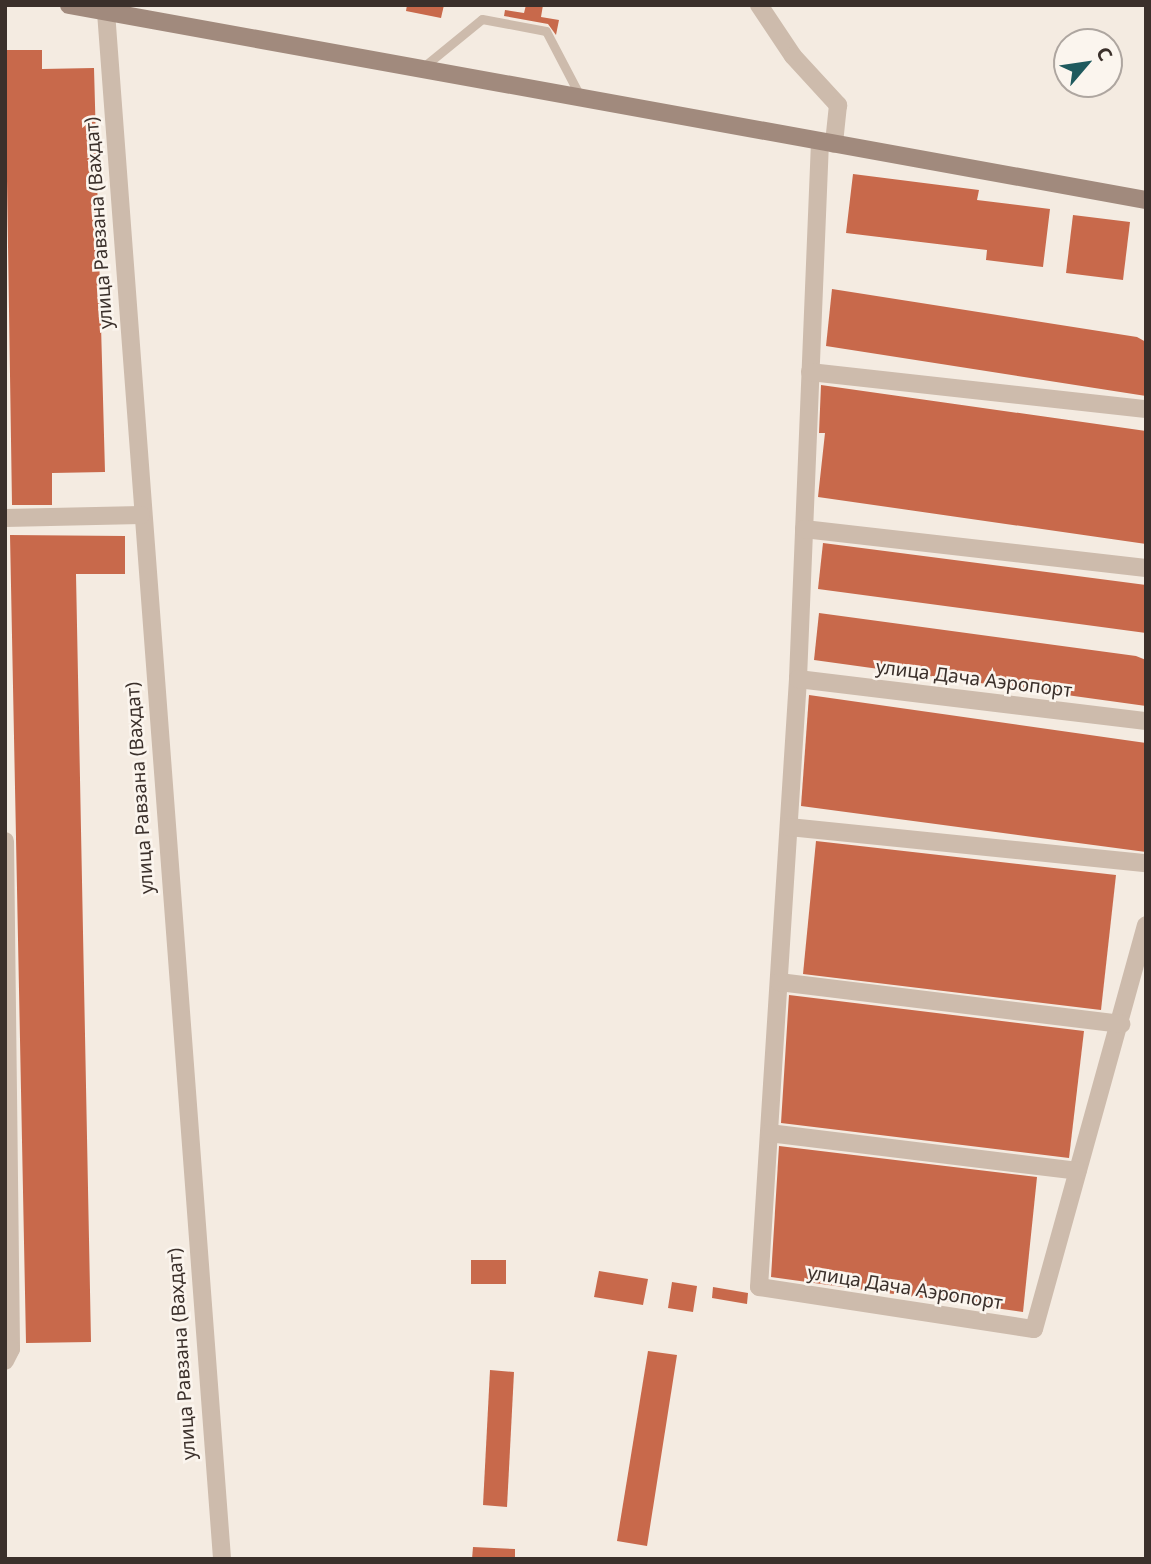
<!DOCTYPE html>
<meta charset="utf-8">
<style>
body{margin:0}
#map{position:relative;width:1151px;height:1564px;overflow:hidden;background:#f4ebe1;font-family:"Noto Sans",sans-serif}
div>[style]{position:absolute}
.building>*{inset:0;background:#c8694b}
.service>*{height:9px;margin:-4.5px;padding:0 4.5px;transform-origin:4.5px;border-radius:4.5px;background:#cdbbac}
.minor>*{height:18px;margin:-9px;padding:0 9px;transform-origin:9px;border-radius:9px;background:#cdbbac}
.secondary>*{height:18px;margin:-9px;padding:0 9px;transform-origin:9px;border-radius:9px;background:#a18a7d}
span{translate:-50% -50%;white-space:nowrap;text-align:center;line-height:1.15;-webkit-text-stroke:5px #fbf5ee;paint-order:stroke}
.street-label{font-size:19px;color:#3b302b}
.frame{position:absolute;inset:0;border:7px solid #3b302b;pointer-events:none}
.north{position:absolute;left:1053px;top:28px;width:70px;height:70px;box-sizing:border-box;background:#fbf5ee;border:2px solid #aea6a0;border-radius:50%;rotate:61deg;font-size:19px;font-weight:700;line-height:28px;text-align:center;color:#3b302b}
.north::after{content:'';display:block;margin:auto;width:24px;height:32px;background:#1f5a5e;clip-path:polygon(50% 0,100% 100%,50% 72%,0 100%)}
</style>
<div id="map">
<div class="building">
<div style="clip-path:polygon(407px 5px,444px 5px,441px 18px,406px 11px)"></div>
<div style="clip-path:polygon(526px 5px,543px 5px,541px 17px,559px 20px,556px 35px,548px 24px,504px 16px,505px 10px,524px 13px)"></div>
<div style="clip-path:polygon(5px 50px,42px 50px,42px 69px,94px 68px,105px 472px,52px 473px,52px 505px,12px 505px)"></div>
<div style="clip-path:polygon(853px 174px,979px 190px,977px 200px,1050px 209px,1043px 267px,986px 260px,987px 250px,846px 233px)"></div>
<div style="clip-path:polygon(1073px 215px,1130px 222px,1123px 280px,1066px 273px)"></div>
<div style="clip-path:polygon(832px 289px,1137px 337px,1146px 342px,1146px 396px,826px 346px)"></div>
<div style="clip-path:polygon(821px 385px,1146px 431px,1146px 544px,818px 497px,825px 433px,819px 433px)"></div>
<div style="clip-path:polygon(10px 535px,125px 536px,125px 574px,76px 574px,91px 1342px,26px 1343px)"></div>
<div style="clip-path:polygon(823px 543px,1146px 585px,1146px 633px,818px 589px)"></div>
<div style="clip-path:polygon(819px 613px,1136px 656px,1146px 660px,1146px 706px,814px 660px)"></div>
<div style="clip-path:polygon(809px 695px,1146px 743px,1146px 852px,801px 806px)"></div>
<div style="clip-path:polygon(816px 841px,1116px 875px,1101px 1010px,803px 974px)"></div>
<div style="clip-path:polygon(789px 995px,1084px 1031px,1069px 1158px,781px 1123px)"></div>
<div style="clip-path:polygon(779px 1146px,1037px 1177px,1023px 1312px,771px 1277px)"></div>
<div style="clip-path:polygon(471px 1260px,506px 1260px,506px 1284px,471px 1284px)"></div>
<div style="clip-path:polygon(599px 1271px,648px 1279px,643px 1305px,594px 1297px)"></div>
<div style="clip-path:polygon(672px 1282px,697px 1286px,693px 1312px,668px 1308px)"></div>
<div style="clip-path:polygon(713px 1287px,748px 1293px,747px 1304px,712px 1298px)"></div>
<div style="clip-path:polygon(648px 1351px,677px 1355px,647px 1546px,617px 1541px)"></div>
<div style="clip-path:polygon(490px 1370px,514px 1372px,507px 1507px,483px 1505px)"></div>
<div style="clip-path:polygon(473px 1547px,515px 1549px,515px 1559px,472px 1559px)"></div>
</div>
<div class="service">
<div style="left:422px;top:68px;width:77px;rotate:-39.2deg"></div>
<div style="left:482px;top:19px;width:65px;rotate:10.6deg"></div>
<div style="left:546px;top:31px;width:76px;rotate:62.4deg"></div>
</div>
<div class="minor">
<div style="left:759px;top:5px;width:61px;rotate:56.3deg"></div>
<div style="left:793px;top:56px;width:67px;rotate:47.4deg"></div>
<div style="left:838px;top:105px;width:39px;rotate:96deg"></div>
<div style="left:106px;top:12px;width:1551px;rotate:85.71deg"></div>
<div style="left:820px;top:142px;width:537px;rotate:92.35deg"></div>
<div style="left:798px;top:679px;width:609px;rotate:93.67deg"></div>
<div style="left:759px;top:1287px;width:278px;rotate:8.7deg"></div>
<div style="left:1034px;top:1329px;width:419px;rotate:-74.5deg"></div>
<div style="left:810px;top:372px;width:338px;rotate:6.3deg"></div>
<div style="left:5px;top:518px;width:136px;rotate:-1.3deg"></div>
<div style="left:804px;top:529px;width:344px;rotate:6.5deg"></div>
<div style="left:798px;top:679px;width:351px;rotate:6.9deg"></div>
<div style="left:789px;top:827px;width:359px;rotate:5.8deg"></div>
<div style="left:5px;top:841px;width:508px;rotate:89.32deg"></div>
<div style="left:11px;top:1349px;width:13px;rotate:117deg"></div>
<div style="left:779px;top:982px;width:345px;rotate:7deg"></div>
<div style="left:769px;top:1133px;width:311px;rotate:7deg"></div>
</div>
<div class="secondary">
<div style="left:69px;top:5px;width:1095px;rotate:10.26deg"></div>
</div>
<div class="street-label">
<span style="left:99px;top:223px;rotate:-94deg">улица Равзана (Вахдат)</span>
<span style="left:974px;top:679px;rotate:7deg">улица Дача Аэропорт</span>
<span style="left:140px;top:788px;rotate:-94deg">улица Равзана (Вахдат)</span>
<span style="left:905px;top:1288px;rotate:9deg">улица Дача Аэропорт</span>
<span style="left:182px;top:1354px;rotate:-94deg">улица Равзана (Вахдат)</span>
</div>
<div class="frame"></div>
<div class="north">С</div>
</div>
